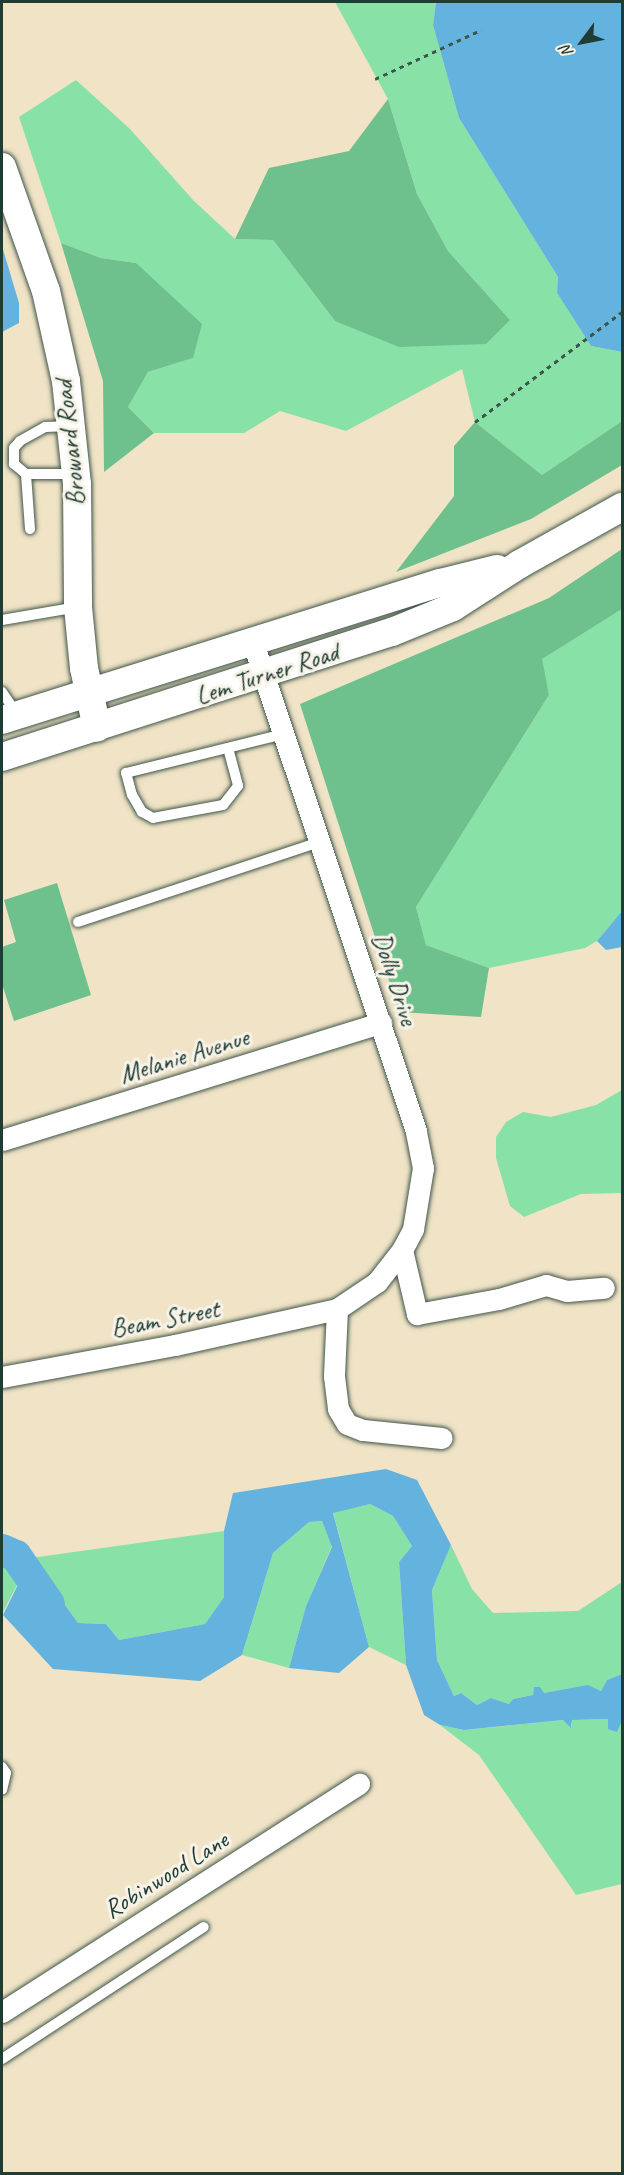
<!DOCTYPE html>
<style>
body{margin:0}
#map{position:relative;width:624px;height:2175px;overflow:hidden;background:#f0e3c6;font-family:Caveat,sans-serif}
div>[style]{position:absolute}
.green>*{inset:0;background:#88e2a7}
.forest>*{inset:0;background:#6ec08c}
.water>*{inset:0;background:#63b3de}
.river>*{height:32px;margin:-16px;padding:0 16px;transform-origin:16px;border-radius:16px;background:#63b3de}
.path>*{height:3px;margin-top:-1.5px;transform-origin:0;background:repeating-linear-gradient(90deg,#3e564a 0 4.5px,transparent 0 9px)}
.roads{filter:drop-shadow(0 0 2px #3e564a) drop-shadow(0 0 2px #3e564a)}
.lane>*{height:10px;margin:-5px;padding:0 5px;transform-origin:5px;border-radius:5px;background:#fff}
.street>*{height:21px;margin:-10.5px;padding:0 10.5px;transform-origin:10.5px;border-radius:10.5px;background:#fff}
.secondary>*{height:28px;margin:-14px;padding:0 14px;transform-origin:14px;border-radius:14px;background:#fff}
span{translate:-50% -50%;white-space:nowrap;text-align:center;line-height:1.15;-webkit-text-stroke:6px #f7f3e8;paint-order:stroke}
.street-label{font-size:26px;color:#1f3d34}
.frame{position:absolute;inset:0;border:3px solid #1f3d34;pointer-events:none}
.north{position:absolute;left:552px;top:12px;width:60px;height:60px;-webkit-text-stroke:4px #f7f3e8;paint-order:stroke;rotate:238deg;font-size:16px;font-weight:700;line-height:24px;text-align:center;color:#1f3d34}
.north::after{content:'';display:block;margin:auto;width:21px;height:27px;background:#1f3d34;clip-path:polygon(50% 0,100% 100%,50% 72%,0 100%)}
</style>
<div id="map">
<div class="green">
<div style="clip-path:polygon(335px 2px,436px 2px,433px 25px,459px 118px,558px 277px,557px 293px,591px 346px,622px 352px,622px 421px,542px 475px,475px 422px,462px 369px,346px 431px,280px 411px,244px 433px,154px 433px,128px 407px,148px 372px,193px 358px,136px 263px,101px 258px,61px 243px,19px 117px,76px 80px,130px 129px,193px 200px,235px 239px,273px 240px,335px 321px,509px 319px,448px 251px,417px 194px,388px 99px)"></div>
<div style="clip-path:polygon(622px 609px,622px 911px,597px 941px,585px 948px,489px 968px,426px 945px,416px 907px,549px 695px,541px 659px)"></div>
<div style="clip-path:polygon(622px 1090px,622px 1193px,581px 1194px,524px 1217px,510px 1206px,496px 1158px,496px 1137px,506px 1122px,523px 1112px,551px 1117px,596px 1105px)"></div>
<div style="clip-path:polygon(370px 1504px,393px 1516px,412px 1546px,399px 1562px,406px 1665px,369px 1647px,333px 1512px)"></div>
<div style="clip-path:polygon(322px 1521px,332px 1546px,306px 1606px,289px 1668px,242px 1655px,273px 1553px,309px 1522px)"></div>
<div style="clip-path:polygon(224px 1531px,224px 1597px,205px 1624px,119px 1640px,106px 1624px,78px 1623px,31px 1558px,2px 1614px,2px 1535px,31px 1558px)"></div>
<div style="clip-path:polygon(451px 1545px,472px 1589px,493px 1613px,578px 1611px,622px 1582px,622px 1674px,607px 1680px,601px 1691px,588px 1686px,544px 1693px,534px 1688px,533px 1695px,513px 1699px,509px 1704px,491px 1698px,477px 1705px,461px 1693px,454px 1696px,437px 1660px,432px 1590px)"></div>
<div style="clip-path:polygon(608px 1719px,617px 1732px,622px 1721px,622px 1884px,576px 1895px,479px 1755px,440px 1725px,464px 1730px,564px 1720px,572px 1727px,572px 1720px)"></div>
</div>
<div class="forest">
<div style="clip-path:polygon(388px 99px,417px 194px,448px 251px,510px 320px,486px 344px,399px 347px,335px 321px,273px 240px,235px 239px,269px 168px,349px 151px)"></div>
<div style="clip-path:polygon(61px 243px,101px 258px,136px 263px,202px 324px,193px 358px,148px 372px,128px 407px,154px 433px,104px 472px,103px 381px)"></div>
<div style="clip-path:polygon(622px 421px,622px 465px,531px 519px,396px 572px,454px 496px,454px 446px,475px 422px,542px 475px)"></div>
<div style="clip-path:polygon(622px 549px,622px 609px,542px 659px,549px 695px,416px 907px,426px 945px,489px 968px,481px 1017px,399px 1012px,300px 704px,549px 598px)"></div>
<div style="clip-path:polygon(57px 883px,91px 995px,14px 1021px,2px 984px,2px 947px,16px 942px,4px 900px)"></div>
</div>
<div class="water">
<div style="clip-path:polygon(436px 2px,622px 2px,622px 352px,591px 346px,557px 293px,558px 277px,459px 118px,433px 25px)"></div>
<div style="clip-path:polygon(2px 246px,19px 303px,19px 323px,2px 332px)"></div>
<div style="clip-path:polygon(622px 911px,622px 947px,606px 950px,597px 941px)"></div>
<div style="clip-path:polygon(386px 1469px,417px 1480px,451px 1545px,432px 1590px,437px 1660px,454px 1696px,461px 1693px,477px 1705px,491px 1698px,509px 1704px,513px 1699px,533px 1695px,534px 1687px,540px 1687px,544px 1693px,588px 1685px,601px 1691px,607px 1680px,622px 1674px,622px 1721px,617px 1732px,608px 1729px,608px 1719px,572px 1720px,571px 1728px,563px 1720px,464px 1730px,440px 1725px,424px 1715px,406px 1665px,399px 1562px,412px 1546px,393px 1516px,370px 1504px,333px 1513px,369px 1647px,339px 1673px,289px 1668px,306px 1606px,332px 1547px,322px 1521px,309px 1522px,273px 1553px,242px 1655px,200px 1681px,53px 1669px,3px 1615px,31px 1558px,78px 1623px,106px 1624px,119px 1640px,205px 1624px,224px 1597px,224px 1531px,233px 1493px)"></div>
</div>
<div class="river">
<div style="left:2px;top:1550px;width:15px;rotate:23deg"></div>
<div style="left:16px;top:1556px;width:58px;rotate:55.5deg"></div>
</div>
<div class="path">
<div style="left:375px;top:79px;width:117px;rotate:-24.8deg"></div>
<div style="left:475px;top:422px;width:184px;rotate:-36.8deg"></div>
</div>
<div class="roads">
<div class="lane">
<div style="left:26px;top:474px;width:16px;rotate:-140deg"></div>
<div style="left:14px;top:464px;width:16px;rotate:-90deg"></div>
<div style="left:14px;top:448px;width:9px;rotate:-49deg"></div>
<div style="left:20px;top:441px;width:29px;rotate:-29deg"></div>
<div style="left:45px;top:427px;width:26px;rotate:-2deg"></div>
<div style="left:30px;top:529px;width:55px;rotate:-94.2deg"></div>
<div style="left:26px;top:474px;width:50px"></div>
<div style="left:2px;top:620px;width:77px;rotate:-9.7deg"></div>
<div style="left:2px;top:692px;width:27px;rotate:56deg"></div>
<div style="left:228px;top:748px;width:39px;rotate:75deg"></div>
<div style="left:238px;top:786px;width:24px;rotate:128deg"></div>
<div style="left:223px;top:805px;width:71px;rotate:169.5deg"></div>
<div style="left:153px;top:818px;width:13px;rotate:-151deg"></div>
<div style="left:142px;top:812px;width:20px;rotate:-120deg"></div>
<div style="left:132px;top:795px;width:23px;rotate:-105deg"></div>
<div style="left:126px;top:773px;width:163px;rotate:-13.9deg"></div>
<div style="left:78px;top:922px;width:255px;rotate:-18.3deg"></div>
<div style="left:2px;top:1767px;width:7px;rotate:56deg"></div>
<div style="left:6px;top:1773px;width:17px;rotate:103deg"></div>
<div style="left:2px;top:2059px;width:241px;rotate:-33.2deg"></div>
</div>
<div class="street">
<div style="left:2px;top:1140px;width:397px;rotate:-17.2deg"></div>
<div style="left:402px;top:1250px;width:66px;rotate:76.8deg"></div>
<div style="left:417px;top:1314px;width:83px;rotate:-10.4deg"></div>
<div style="left:499px;top:1299px;width:49px;rotate:-16.6deg"></div>
<div style="left:546px;top:1285px;width:22px;rotate:16deg"></div>
<div style="left:567px;top:1291px;width:37px;rotate:-5deg"></div>
<div style="left:337px;top:1309px;width:67px;rotate:92.6deg"></div>
<div style="left:334px;top:1376px;width:33px;rotate:83deg"></div>
<div style="left:338px;top:1409px;width:17px;rotate:59deg"></div>
<div style="left:347px;top:1424px;width:17px;rotate:21deg"></div>
<div style="left:363px;top:1430px;width:79px;rotate:5.8deg"></div>
<div style="left:2px;top:1377px;width:176px;rotate:-10.5deg"></div>
<div style="left:175px;top:1345px;width:166px;rotate:-12.5deg"></div>
<div style="left:337px;top:1309px;width:48px;rotate:-34deg"></div>
<div style="left:377px;top:1282px;width:41px;rotate:-52deg"></div>
<div style="left:402px;top:1250px;width:24px;rotate:-62deg"></div>
<div style="left:413px;top:1229px;width:62px;rotate:-80.7deg"></div>
<div style="left:423px;top:1168px;width:38px;rotate:-101deg"></div>
<div style="left:416px;top:1131px;width:515px;rotate:-108.47deg"></div>
<div style="left:2px;top:2012px;width:424px;rotate:-32.6deg"></div>
</div>
<div class="secondary">
<div style="left:2px;top:167px;width:132px;rotate:70.5deg"></div>
<div style="left:46px;top:291px;width:92px;rotate:77.5deg"></div>
<div style="left:66px;top:381px;width:104px;rotate:83.9deg"></div>
<div style="left:77px;top:484px;width:123px;rotate:89.5deg"></div>
<div style="left:78px;top:607px;width:61px;rotate:84.4deg"></div>
<div style="left:84px;top:668px;width:61px;rotate:77.8deg"></div>
<div style="left:2px;top:720px;width:459px;rotate:-17.4deg"></div>
<div style="left:440px;top:583px;width:59px;rotate:-13.8deg"></div>
<div style="left:2px;top:757px;width:410px;rotate:-17.8deg"></div>
<div style="left:392px;top:632px;width:66px;rotate:-22.3deg"></div>
<div style="left:453px;top:607px;width:80px;rotate:-32.7deg"></div>
<div style="left:520px;top:564px;width:117px;rotate:-29.2deg"></div>
</div>
</div>
<div class="street-label">
<span style="left:70px;top:443px;rotate:-96deg">Broward Road</span>
<span style="left:267px;top:674px;rotate:-18deg">Lem Turner Road</span>
<span style="left:395px;top:979px;rotate:72deg">Dolly Drive</span>
<span style="left:184px;top:1056px;rotate:-17deg">Melanie Avenue</span>
<span style="left:165px;top:1319px;rotate:-11deg">Beam Street</span>
<span style="left:166px;top:1875px;rotate:-32deg">Robinwood Lane</span>
</div>
<div class="frame"></div>
<div class="north">N</div>
</div>
